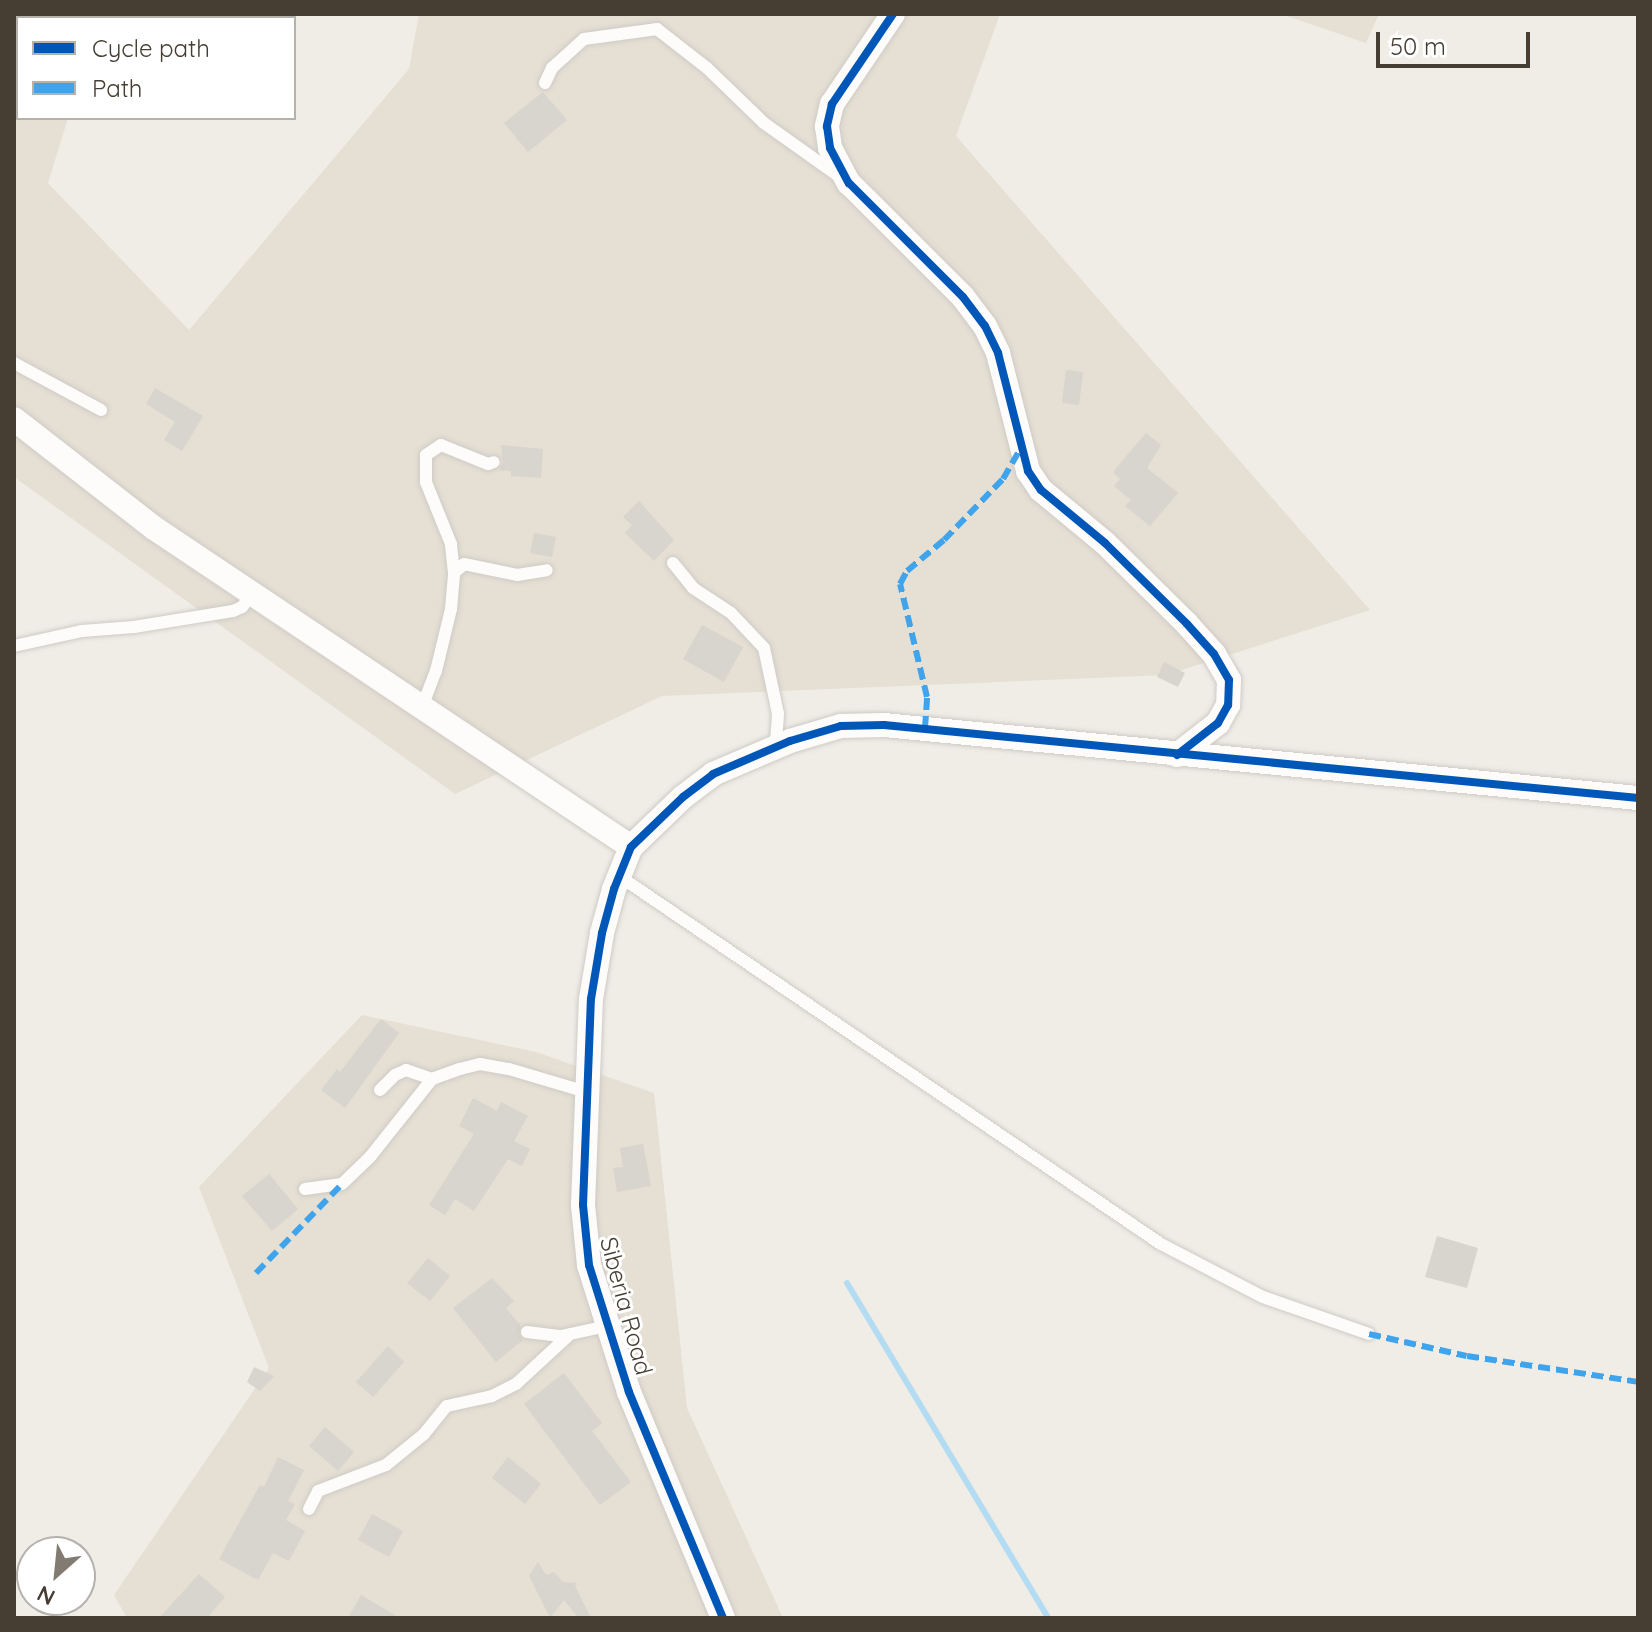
<!DOCTYPE html>
<style>
body{margin:0}
#map{position:relative;width:1652px;height:1632px;overflow:hidden;background:#f0ede7;font-family:Quicksand,sans-serif}
div>[style]{position:absolute}
.residential>*{inset:0;background:#e5dfd4}
.stream>*{height:6px;margin:-3px;padding:0 3px;transform-origin:3px;border-radius:3px;background:#b3dcf3}
.building>*{inset:0;background:#d8d4ce}
.roads{filter:drop-shadow(0 0 2px #cecbc5) drop-shadow(0 0 2px #cecbc5)}
.lane>*{height:12px;margin:-6px;padding:0 6px;transform-origin:6px;border-radius:6px;background:#fdfcfb}
.street>*{height:24px;margin:-12px;padding:0 12px;transform-origin:12px;border-radius:12px;background:#fdfcfb}
.quiet>*{height:6px;margin-top:-3px;transform-origin:0;background:repeating-linear-gradient(90deg,#3fa4eb 0 12px,transparent 0 18px)}
.cycleway>*{height:8px;margin:-4px;padding:0 4px;transform-origin:4px;border-radius:4px;background:#0057b8}
span{translate:-50% -50%;white-space:nowrap;text-align:center;line-height:1.15;-webkit-text-stroke:6px #fff;paint-order:stroke}
.street-label{font-size:24px;color:#463e33}
.frame{position:absolute;inset:0;border:16px solid #463e33;pointer-events:none}
.legend{position:absolute;left:16px;top:16px;width:280px;height:104px;box-sizing:border-box;background:#fff;border:2px solid #b5b2ad;margin:0;padding:10px 14px;list-style:none;font-size:24px;color:#463e33}
.legend li{display:flex;align-items:center;gap:16px;height:40px}
.legend b{width:40px;border:2px solid #b5b2ad}
.north{position:absolute;left:16px;top:1536px;width:80px;height:80px;box-sizing:border-box;background:#fff;border:2px solid #b5b2ad;border-radius:50%;rotate:207deg;font-size:22px;font-weight:700;line-height:32px;text-align:center;color:#463e33}
.north::after{content:'';display:block;margin:auto;width:28px;height:36px;background:#827b72;clip-path:polygon(50% 0,100% 100%,50% 72%,0 100%)}
.scale{position:absolute;left:1376px;top:32px;width:154px;height:36px;box-sizing:border-box;border:4px solid #463e33;border-top:0;padding-left:10px;font-size:24px;line-height:28px;white-space:nowrap;color:#463e33;-webkit-text-stroke:6px #fff;paint-order:stroke}
</style>
<div id="map">
<div class="residential">
<div style="clip-path:polygon(14px 14px,101px 14px,99px 18px,18px 18px,18px 118px,68px 118px,48px 183px,189px 330px,409px 69px,419px 14px,1000px 14px,956px 136px,1370px 610px,1166px 675px,662px 696px,455px 794px,14px 477px)"></div>
<div style="clip-path:polygon(1281px 14px,1379px 14px,1366px 43px)"></div>
<div style="clip-path:polygon(362px 1015px,536px 1052px,654px 1093px,687px 1408px,783px 1618px,127px 1618px,114px 1595px,269px 1368px,199px 1187px)"></div>
</div>
<div class="stream">
<div style="left:847px;top:1283px;width:391px;rotate:59deg"></div>
</div>
<div class="building">
<div style="clip-path:polygon(543px 92px,567px 120px,528px 152px,504px 123px)"></div>
<div style="clip-path:polygon(1066px 370px,1083px 372px,1079px 405px,1062px 403px)"></div>
<div style="clip-path:polygon(155px 388px,203px 416px,182px 451px,164px 440px,175px 422px,146px 404px)"></div>
<div style="clip-path:polygon(1146px 433px,1161px 445px,1147px 468px,1178px 493px,1150px 526px,1125px 506px,1131px 500px,1114px 486px,1120px 479px,1113px 472px)"></div>
<div style="clip-path:polygon(501px 445px,543px 449px,541px 478px,511px 476px,511px 471px,499px 470px,503px 463px)"></div>
<div style="clip-path:polygon(639px 501px,674px 540px,654px 561px,625px 533px,632px 525px,623px 517px)"></div>
<div style="clip-path:polygon(534px 533px,556px 537px,552px 557px,530px 553px)"></div>
<div style="clip-path:polygon(702px 625px,743px 647px,724px 682px,683px 659px)"></div>
<div style="clip-path:polygon(1164px 662px,1185px 673px,1178px 687px,1157px 677px)"></div>
<div style="clip-path:polygon(381px 1019px,399px 1033px,345px 1108px,321px 1090px,337px 1069px,340px 1072px)"></div>
<div style="clip-path:polygon(473px 1098px,497px 1111px,501px 1102px,528px 1116px,514px 1141px,530px 1149px,522px 1166px,508px 1159px,474px 1211px,455px 1199px,445px 1215px,429px 1205px,474px 1134px,459px 1126px)"></div>
<div style="clip-path:polygon(643px 1144px,651px 1186px,617px 1192px,613px 1168px,623px 1167px,620px 1148px)"></div>
<div style="clip-path:polygon(269px 1174px,298px 1209px,272px 1231px,242px 1196px)"></div>
<div style="clip-path:polygon(1437px 1236px,1478px 1248px,1467px 1288px,1425px 1277px)"></div>
<div style="clip-path:polygon(428px 1258px,450px 1276px,430px 1301px,407px 1283px)"></div>
<div style="clip-path:polygon(492px 1278px,514px 1301px,506px 1308px,521px 1326px,519px 1335px,523px 1340px,496px 1362px,453px 1308px)"></div>
<div style="clip-path:polygon(388px 1346px,404px 1362px,373px 1397px,356px 1382px)"></div>
<div style="clip-path:polygon(254px 1367px,274px 1376px,260px 1391px,247px 1382px)"></div>
<div style="clip-path:polygon(564px 1373px,602px 1423px,592px 1431px,631px 1482px,600px 1505px,524px 1404px)"></div>
<div style="clip-path:polygon(325px 1427px,354px 1452px,338px 1471px,309px 1446px)"></div>
<div style="clip-path:polygon(278px 1457px,304px 1470px,288px 1501px,295px 1504px,286px 1520px,305px 1531px,289px 1561px,273px 1553px,258px 1580px,219px 1559px,260px 1485px,264px 1487px)"></div>
<div style="clip-path:polygon(508px 1457px,541px 1484px,525px 1504px,492px 1478px)"></div>
<div style="clip-path:polygon(372px 1514px,403px 1531px,389px 1557px,358px 1540px)"></div>
<div style="clip-path:polygon(538px 1562px,546px 1575px,554px 1572px,563px 1582px,577px 1583px,575px 1586px,591px 1618px,579px 1618px,564px 1600px,550px 1618px,529px 1576px)"></div>
<div style="clip-path:polygon(199px 1574px,225px 1597px,207px 1618px,159px 1618px)"></div>
<div style="clip-path:polygon(361px 1595px,400px 1618px,348px 1618px)"></div>
</div>
<div class="roads">
<div class="lane">
<div style="left:545px;top:83px;width:17px;rotate:-65deg"></div>
<div style="left:552px;top:68px;width:43px;rotate:-42.2deg"></div>
<div style="left:584px;top:39px;width:74px;rotate:-7.8deg"></div>
<div style="left:657px;top:29px;width:63px;rotate:38deg"></div>
<div style="left:707px;top:68px;width:79px;rotate:44deg"></div>
<div style="left:764px;top:123px;width:93px;rotate:35.4deg"></div>
<div style="left:14px;top:363px;width:99px;rotate:28.4deg"></div>
<div style="left:673px;top:563px;width:32px;rotate:51deg"></div>
<div style="left:693px;top:588px;width:45px;rotate:33.3deg"></div>
<div style="left:731px;top:613px;width:48px;rotate:46.7deg"></div>
<div style="left:764px;top:648px;width:67px;rotate:78deg"></div>
<div style="left:778px;top:714px;width:32px;rotate:94deg"></div>
<div style="left:454px;top:573px;width:29px;rotate:-96deg"></div>
<div style="left:451px;top:544px;width:67px;rotate:-112deg"></div>
<div style="left:426px;top:482px;width:27px;rotate:-90deg"></div>
<div style="left:426px;top:455px;width:18px;rotate:-34deg"></div>
<div style="left:441px;top:445px;width:51px;rotate:22deg"></div>
<div style="left:488px;top:464px;width:6px;rotate:-18deg"></div>
<div style="left:14px;top:646px;width:70px;rotate:-12.4deg"></div>
<div style="left:82px;top:631px;width:52px;rotate:-4.4deg"></div>
<div style="left:134px;top:627px;width:100px;rotate:-9.2deg"></div>
<div style="left:233px;top:611px;width:10px;rotate:-24deg"></div>
<div style="left:242px;top:607px;width:16px;rotate:-52deg"></div>
<div style="left:422px;top:707px;width:39px;rotate:-69deg"></div>
<div style="left:436px;top:671px;width:64px;rotate:-76.4deg"></div>
<div style="left:451px;top:609px;width:36px;rotate:-85deg"></div>
<div style="left:454px;top:573px;width:13px;rotate:-42deg"></div>
<div style="left:464px;top:564px;width:54px;rotate:11.7deg"></div>
<div style="left:517px;top:575px;width:30px;rotate:-9deg"></div>
<div style="left:619px;top:876px;width:655px;rotate:34.18deg"></div>
<div style="left:1161px;top:1244px;width:115px;rotate:27.5deg"></div>
<div style="left:1263px;top:1297px;width:112px;rotate:19.2deg"></div>
<div style="left:380px;top:1090px;width:21px;rotate:-45deg"></div>
<div style="left:395px;top:1075px;width:12px;rotate:-24deg"></div>
<div style="left:406px;top:1070px;width:28px;rotate:19deg"></div>
<div style="left:305px;top:1189px;width:37px;rotate:-8deg"></div>
<div style="left:342px;top:1184px;width:39px;rotate:-44deg"></div>
<div style="left:370px;top:1157px;width:100px;rotate:-51.5deg"></div>
<div style="left:432px;top:1079px;width:30px;rotate:-20deg"></div>
<div style="left:460px;top:1069px;width:21px;rotate:-14deg"></div>
<div style="left:480px;top:1064px;width:29px;rotate:10deg"></div>
<div style="left:509px;top:1069px;width:80px;rotate:16.6deg"></div>
<div style="left:527px;top:1332px;width:34px;rotate:7deg"></div>
<div style="left:561px;top:1336px;width:47px;rotate:-12.3deg"></div>
<div style="left:309px;top:1509px;width:20px;rotate:-63deg"></div>
<div style="left:318px;top:1491px;width:73px;rotate:-20.9deg"></div>
<div style="left:386px;top:1465px;width:49px;rotate:-39.2deg"></div>
<div style="left:424px;top:1434px;width:36px;rotate:-51deg"></div>
<div style="left:447px;top:1406px;width:46px;rotate:-12.5deg"></div>
<div style="left:492px;top:1396px;width:28px;rotate:-27deg"></div>
<div style="left:517px;top:1383px;width:71px;rotate:-42.7deg"></div>
</div>
<div class="street">
<div style="left:893px;top:14px;width:109px;rotate:124.1deg"></div>
<div style="left:832px;top:104px;width:23px;rotate:103deg"></div>
<div style="left:827px;top:126px;width:22px;rotate:82deg"></div>
<div style="left:830px;top:148px;width:40px;rotate:62deg"></div>
<div style="left:849px;top:183px;width:161px;rotate:45deg"></div>
<div style="left:963px;top:297px;width:36px;rotate:53deg"></div>
<div style="left:985px;top:326px;width:30px;rotate:64deg"></div>
<div style="left:998px;top:353px;width:122px;rotate:75.7deg"></div>
<div style="left:1028px;top:471px;width:23px;rotate:56deg"></div>
<div style="left:1041px;top:490px;width:83px;rotate:39.6deg"></div>
<div style="left:1105px;top:543px;width:115px;rotate:44.6deg"></div>
<div style="left:1187px;top:624px;width:40px;rotate:48deg"></div>
<div style="left:1214px;top:654px;width:30px;rotate:60deg"></div>
<div style="left:1229px;top:680px;width:25px;rotate:92deg"></div>
<div style="left:1228px;top:705px;width:21px;rotate:119deg"></div>
<div style="left:1218px;top:723px;width:52px;rotate:142deg"></div>
<div style="left:14px;top:419px;width:177px;rotate:37.9deg"></div>
<div style="left:154px;top:528px;width:574px;rotate:33.77deg"></div>
<div style="left:723px;top:1618px;width:245px;rotate:-112.6deg"></div>
<div style="left:629px;top:1392px;width:133px;rotate:-107.5deg"></div>
<div style="left:589px;top:1265px;width:60px;rotate:-95.7deg"></div>
<div style="left:583px;top:1205px;width:206px;rotate:-87.8deg"></div>
<div style="left:591px;top:999px;width:67px;rotate:-80.5deg"></div>
<div style="left:602px;top:933px;width:46px;rotate:-74.7deg"></div>
<div style="left:614px;top:889px;width:45px;rotate:-68deg"></div>
<div style="left:631px;top:847px;width:72px;rotate:-43.9deg"></div>
<div style="left:683px;top:797px;width:38px;rotate:-37deg"></div>
<div style="left:713px;top:774px;width:84px;rotate:-23.2deg"></div>
<div style="left:790px;top:741px;width:53px;rotate:-16.4deg"></div>
<div style="left:841px;top:726px;width:43px;rotate:-1.3deg"></div>
<div style="left:884px;top:725px;width:758px;rotate:5.53deg"></div>
</div>
</div>
<div class="quiet">
<div style="left:925px;top:728px;width:31px;rotate:-86deg"></div>
<div style="left:927px;top:697px;width:116px;rotate:-103.4deg"></div>
<div style="left:900px;top:584px;width:15px;rotate:-62deg"></div>
<div style="left:907px;top:571px;width:48px;rotate:-40deg"></div>
<div style="left:944px;top:540px;width:85px;rotate:-46deg"></div>
<div style="left:1003px;top:479px;width:36px;rotate:-60deg"></div>
<div style="left:256px;top:1273px;width:124px;rotate:-46deg"></div>
<div style="left:1369px;top:1334px;width:100px;rotate:12.7deg"></div>
<div style="left:1467px;top:1356px;width:173px;rotate:8.6deg"></div>
</div>
<div class="cycleway">
<div style="left:893px;top:14px;width:109px;rotate:124.1deg"></div>
<div style="left:832px;top:104px;width:23px;rotate:103deg"></div>
<div style="left:827px;top:126px;width:22px;rotate:82deg"></div>
<div style="left:830px;top:148px;width:40px;rotate:62deg"></div>
<div style="left:849px;top:183px;width:161px;rotate:45deg"></div>
<div style="left:963px;top:297px;width:36px;rotate:53deg"></div>
<div style="left:985px;top:326px;width:30px;rotate:64deg"></div>
<div style="left:998px;top:353px;width:122px;rotate:75.7deg"></div>
<div style="left:1028px;top:471px;width:23px;rotate:56deg"></div>
<div style="left:1041px;top:490px;width:83px;rotate:39.6deg"></div>
<div style="left:1105px;top:543px;width:115px;rotate:44.6deg"></div>
<div style="left:1187px;top:624px;width:40px;rotate:48deg"></div>
<div style="left:1214px;top:654px;width:30px;rotate:60deg"></div>
<div style="left:1229px;top:680px;width:25px;rotate:92deg"></div>
<div style="left:1228px;top:705px;width:21px;rotate:119deg"></div>
<div style="left:1218px;top:723px;width:52px;rotate:142deg"></div>
<div style="left:723px;top:1618px;width:245px;rotate:-112.6deg"></div>
<div style="left:629px;top:1392px;width:133px;rotate:-107.5deg"></div>
<div style="left:589px;top:1265px;width:60px;rotate:-95.7deg"></div>
<div style="left:583px;top:1205px;width:206px;rotate:-87.8deg"></div>
<div style="left:591px;top:999px;width:67px;rotate:-80.5deg"></div>
<div style="left:602px;top:933px;width:46px;rotate:-74.7deg"></div>
<div style="left:614px;top:889px;width:45px;rotate:-68deg"></div>
<div style="left:631px;top:847px;width:72px;rotate:-43.9deg"></div>
<div style="left:683px;top:797px;width:38px;rotate:-37deg"></div>
<div style="left:713px;top:774px;width:84px;rotate:-23.2deg"></div>
<div style="left:790px;top:741px;width:53px;rotate:-16.4deg"></div>
<div style="left:841px;top:726px;width:43px;rotate:-1.3deg"></div>
<div style="left:884px;top:725px;width:758px;rotate:5.53deg"></div>
</div>
<div class="street-label">
<span style="left:626px;top:1306px;rotate:75deg">Siberia Road</span>
</div>
<div class="frame"></div>
<ul class="legend">
<li><b style="height:10px;background:#0057b8"></b>Cycle path</li>
<li><b style="height:10px;background:#3fa4eb"></b>Path</li>
</ul>
<div class="north">N</div>
<div class="scale">50 m</div>
</div>
